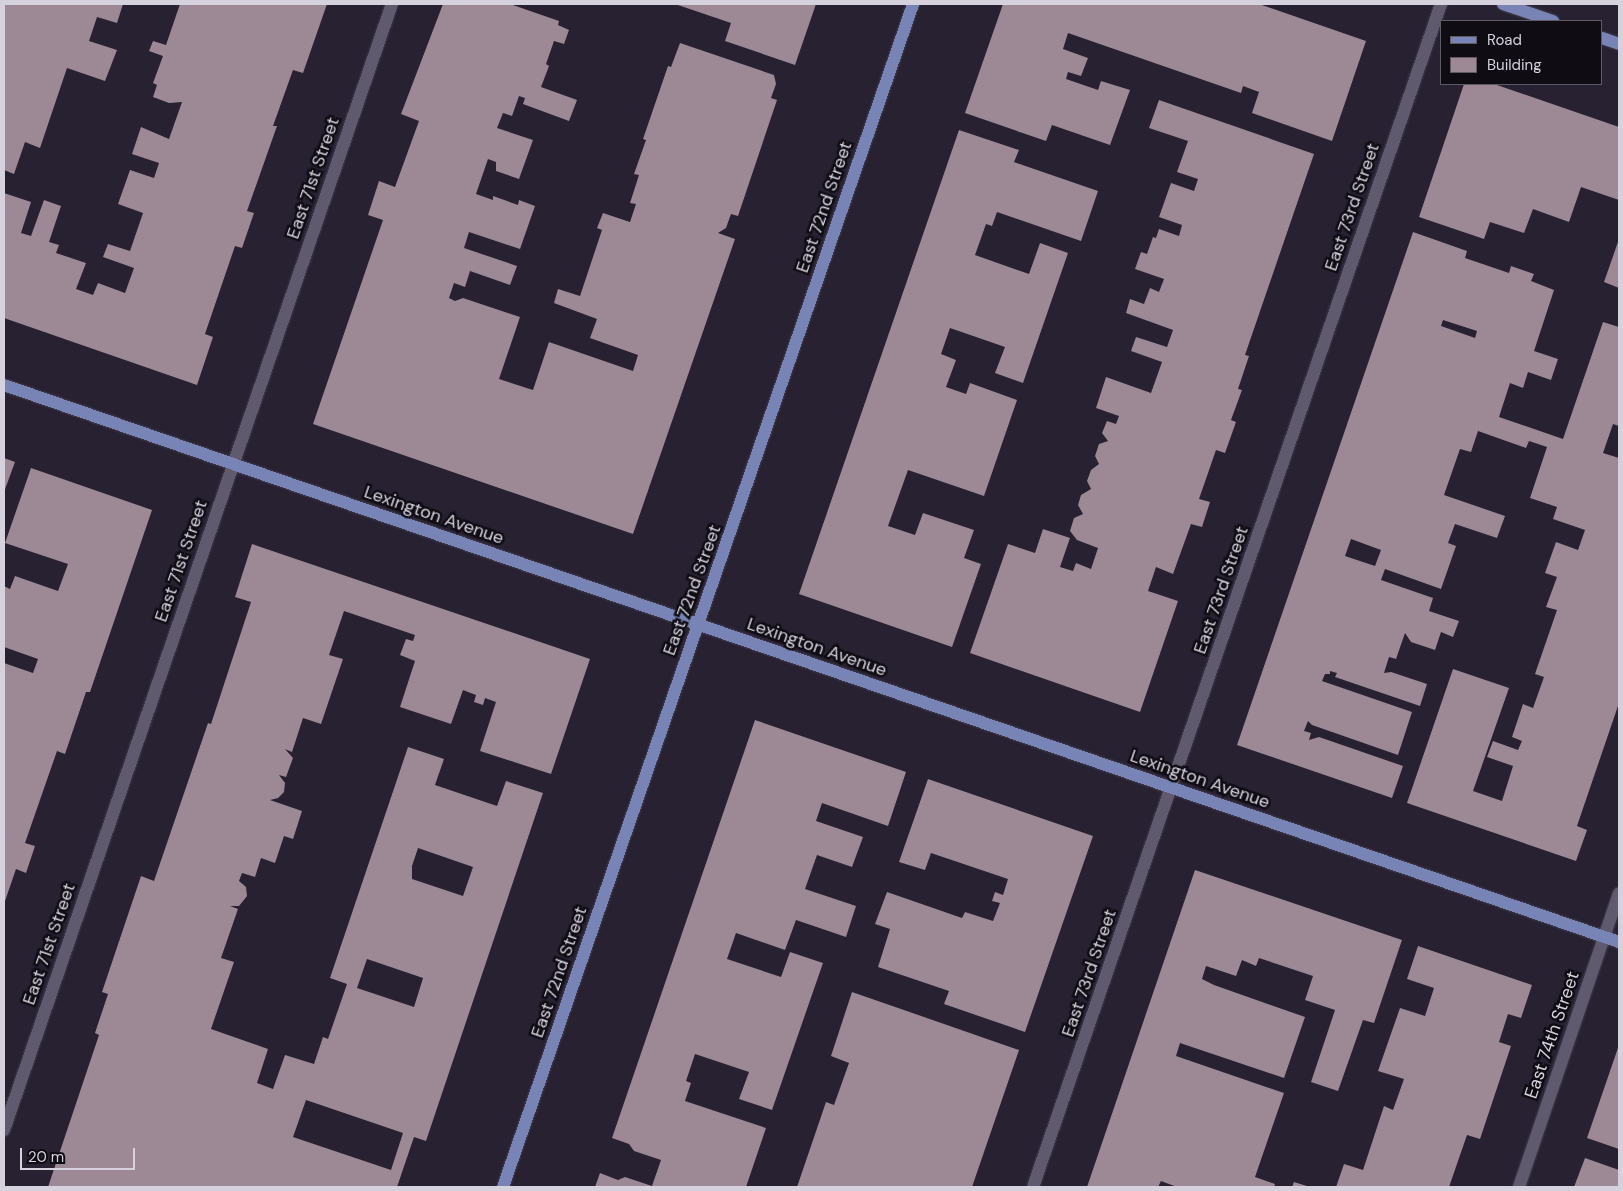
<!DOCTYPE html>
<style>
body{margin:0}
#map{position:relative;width:1623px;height:1191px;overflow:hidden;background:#272132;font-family:"DM Sans",sans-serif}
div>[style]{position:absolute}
.building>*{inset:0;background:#9d8896}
.roads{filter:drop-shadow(0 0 1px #433e4d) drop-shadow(0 0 1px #433e4d)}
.minor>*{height:12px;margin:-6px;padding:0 6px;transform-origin:6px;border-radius:6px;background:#605a6e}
.major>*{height:12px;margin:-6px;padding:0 6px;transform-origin:6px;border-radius:6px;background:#7784b5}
span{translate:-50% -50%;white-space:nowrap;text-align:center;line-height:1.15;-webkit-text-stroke:5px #0f0c14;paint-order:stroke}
.street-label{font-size:18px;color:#d5d2de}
.frame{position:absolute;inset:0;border:5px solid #d5d2de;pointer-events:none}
.legend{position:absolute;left:1440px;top:20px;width:162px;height:65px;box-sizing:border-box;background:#0f0c14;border:1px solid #5e5b65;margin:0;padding:6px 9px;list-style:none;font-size:15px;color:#d5d2de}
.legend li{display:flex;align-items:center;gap:10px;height:25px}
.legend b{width:25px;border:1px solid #5e5b65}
.scale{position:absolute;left:20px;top:1148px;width:115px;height:22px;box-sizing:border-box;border:2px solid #d5d2de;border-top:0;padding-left:6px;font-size:15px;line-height:18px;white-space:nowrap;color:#d5d2de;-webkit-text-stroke:4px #0f0c14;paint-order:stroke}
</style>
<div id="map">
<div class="building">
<div style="clip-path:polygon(4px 4px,123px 4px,117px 23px,97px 17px,89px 41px,117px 50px,105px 81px,67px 68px,40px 148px,25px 142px,14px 174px,4px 170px)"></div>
<div style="clip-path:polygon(180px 4px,327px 4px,303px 73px,293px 70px,273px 126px,277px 126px,247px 211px,254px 213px,242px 248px,235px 246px,205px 334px,213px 337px,197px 385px,4px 318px,4px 193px,31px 202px,21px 233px,31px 236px,44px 200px,61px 206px,49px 242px,59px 245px,56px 253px,86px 263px,76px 289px,93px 295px,98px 283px,125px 293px,134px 268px,103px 257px,108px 244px,130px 251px,143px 213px,118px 204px,130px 170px,154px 178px,159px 163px,132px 154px,141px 127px,169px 139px,182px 102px,169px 103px,153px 97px,157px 85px,153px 83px,163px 56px,149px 51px,153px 41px,166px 45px)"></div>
<div style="clip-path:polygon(443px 4px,510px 4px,559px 21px,558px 25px,569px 30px,564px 44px,554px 41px,546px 64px,549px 66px,541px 87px,577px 100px,569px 121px,523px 104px,525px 98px,519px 96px,512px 116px,503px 113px,497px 128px,533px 140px,519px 179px,496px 171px,496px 162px,488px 159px,476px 194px,493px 200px,493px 196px,518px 205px,519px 200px,535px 206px,520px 249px,469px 232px,464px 248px,517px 266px,510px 285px,470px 271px,465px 287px,454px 283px,449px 298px,455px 301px,463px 298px,520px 317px,499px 379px,533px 390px,549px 342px,633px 371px,638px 355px,590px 338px,597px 319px,554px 303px,558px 289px,580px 296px,602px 230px,597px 228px,603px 213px,630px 222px,636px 204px,630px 203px,639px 175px,634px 174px,646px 140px,643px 139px,668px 66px,671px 67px,680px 43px,774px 75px,776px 84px,771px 98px,777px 100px,738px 216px,731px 214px,726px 228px,718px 233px,735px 239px,633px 534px,313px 424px,383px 220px,368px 215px,379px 181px,395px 187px,419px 121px,401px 114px)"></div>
<div style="clip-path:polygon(675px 4px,816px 4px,795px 65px,725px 41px,731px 23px)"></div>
<div style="clip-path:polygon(1003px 4px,1259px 4px,1366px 41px,1332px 141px,1252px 113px,1259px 92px,1243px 86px,1241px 93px,1068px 33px,1063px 49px,1088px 58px,1081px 76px,1068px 72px,1066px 79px,1098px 90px,1101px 81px,1130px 90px,1110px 145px,1052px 125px,1046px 141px,965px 113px)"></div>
<div style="clip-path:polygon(1464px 84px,1494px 84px,1619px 127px,1619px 200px,1581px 187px,1569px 222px,1533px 209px,1524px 233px,1490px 222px,1484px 239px,1419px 217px)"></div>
<div style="clip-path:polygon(1159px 100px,1314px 154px,1245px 355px,1249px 356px,1238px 389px,1242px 390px,1231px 420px,1236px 422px,1225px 453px,1216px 450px,1199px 499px,1210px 502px,1202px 527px,1191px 524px,1173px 574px,1156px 567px,1148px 591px,1178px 601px,1140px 712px,970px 653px,1008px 544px,1035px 553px,1043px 529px,1070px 538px,1060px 567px,1073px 571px,1076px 563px,1091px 569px,1098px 548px,1077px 540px,1070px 531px,1074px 518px,1083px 514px,1078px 505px,1081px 495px,1091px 489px,1087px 481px,1091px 470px,1099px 464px,1095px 456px,1099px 444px,1108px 441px,1102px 433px,1107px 421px,1116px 424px,1119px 416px,1096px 408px,1106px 377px,1151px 393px,1162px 362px,1131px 351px,1136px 337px,1167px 347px,1173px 330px,1126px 313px,1130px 299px,1144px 304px,1150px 288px,1159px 292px,1164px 279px,1135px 269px,1141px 252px,1147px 254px,1153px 237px,1156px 238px,1159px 229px,1179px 236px,1182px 225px,1159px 217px,1171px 183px,1194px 191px,1198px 179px,1177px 172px,1188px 141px,1149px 128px)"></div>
<div style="clip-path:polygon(959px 130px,1019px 150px,1014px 162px,1098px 191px,1081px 241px,997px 212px,992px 226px,986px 224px,975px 255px,1029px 274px,1040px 243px,1068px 253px,1023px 383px,995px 373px,1005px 347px,950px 328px,941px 354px,956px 360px,946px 387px,966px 394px,970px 383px,1017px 400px,984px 496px,908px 470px,888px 526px,915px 535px,923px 513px,974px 530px,964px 558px,981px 564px,952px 647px,799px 594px)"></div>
<div style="clip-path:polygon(evenodd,1413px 232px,1467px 251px,1465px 258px,1509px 273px,1511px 266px,1534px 274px,1531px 281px,1554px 290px,1534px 351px,1558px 359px,1551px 380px,1528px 372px,1523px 388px,1510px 383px,1499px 417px,1563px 439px,1603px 322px,1619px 327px,1619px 426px,1613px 424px,1603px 453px,1619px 458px,1619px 703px,1577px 826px,1587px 830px,1576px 861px,1407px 803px,1453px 669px,1509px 688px,1473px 791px,1502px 801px,1513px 766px,1487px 757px,1493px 741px,1518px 750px,1522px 741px,1512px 737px,1523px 704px,1533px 708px,1544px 677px,1535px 674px,1557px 610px,1546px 607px,1557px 577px,1545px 573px,1556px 542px,1578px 550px,1585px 530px,1553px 519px,1557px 507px,1530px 498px,1547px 447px,1529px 441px,1526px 448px,1478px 431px,1471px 452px,1460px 449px,1444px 495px,1505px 516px,1497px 538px,1455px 524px,1448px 543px,1456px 546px,1441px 589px,1385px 569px,1381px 580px,1433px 598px,1429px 611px,1459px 621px,1453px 637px,1441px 632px,1435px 650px,1411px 642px,1405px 633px,1396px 659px,1389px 657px,1384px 673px,1391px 672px,1427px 684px,1420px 706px,1335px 677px,1337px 673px,1330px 671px,1330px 674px,1325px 674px,1322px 681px,1412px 712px,1398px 755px,1312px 725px,1308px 721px,1304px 731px,1311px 733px,1309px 740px,1319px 737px,1403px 766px,1392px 798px,1237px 745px,1413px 232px,1443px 320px,1477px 331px,1475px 338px,1441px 326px,1443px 320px,1413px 232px,1351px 539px,1381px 550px,1375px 566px,1345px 556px,1351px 539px)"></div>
<div style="clip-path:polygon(1619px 239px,1619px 288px,1604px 282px)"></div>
<div style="clip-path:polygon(4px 458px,15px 462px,4px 492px)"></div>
<div style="clip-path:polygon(31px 468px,152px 510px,90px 692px,86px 692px,65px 754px,57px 751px,25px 843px,35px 846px,26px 873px,16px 869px,4px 904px,4px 663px,33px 673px,38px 659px,4px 647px,4px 586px,10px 589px,15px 576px,58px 591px,68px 564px,5px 543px)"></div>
<div style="clip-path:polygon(evenodd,252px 544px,590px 659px,551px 774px,480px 751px,496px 702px,485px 698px,483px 705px,474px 702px,476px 695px,463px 690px,451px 724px,400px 707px,415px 661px,400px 655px,406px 639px,413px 641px,415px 635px,344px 611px,329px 655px,343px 659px,321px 724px,303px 718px,292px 752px,285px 749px,293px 758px,286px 777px,279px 775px,285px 783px,284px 792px,278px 798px,270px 800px,302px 811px,293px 839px,284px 836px,275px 863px,261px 858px,255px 877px,242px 873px,239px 881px,246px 887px,247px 896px,239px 906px,230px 906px,238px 909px,221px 958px,234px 962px,211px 1029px,268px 1049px,257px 1083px,273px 1089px,285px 1055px,314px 1064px,323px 1037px,328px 1039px,347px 984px,330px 978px,408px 747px,444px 759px,435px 785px,497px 806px,506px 781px,543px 793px,426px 1141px,414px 1137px,397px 1187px,48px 1187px,99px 1035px,95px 1033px,108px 994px,102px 992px,141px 876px,154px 881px,208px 723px,211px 724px,251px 602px,235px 597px,252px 544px,418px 848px,473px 867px,463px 896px,412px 879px,412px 866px,418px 848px,252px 544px,367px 959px,423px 978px,414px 1007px,357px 988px,367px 959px,252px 544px,306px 1100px,403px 1133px,391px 1170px,293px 1137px,306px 1100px)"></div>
<div style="clip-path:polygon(755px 720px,906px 772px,888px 826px,822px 803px,816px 821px,863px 837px,852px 867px,817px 855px,805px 889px,856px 906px,846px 937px,796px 920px,785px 950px,736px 933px,727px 959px,781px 977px,790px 952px,823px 963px,772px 1110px,739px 1099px,749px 1072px,695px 1054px,686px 1081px,691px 1083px,685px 1101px,766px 1128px,746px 1187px,595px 1187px,600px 1173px,618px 1180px,625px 1177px,652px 1186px,661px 1160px,634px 1151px,629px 1144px,612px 1138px)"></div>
<div style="clip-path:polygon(928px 779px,1093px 836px,1025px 1032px,944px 1004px,949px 991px,878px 967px,890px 929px,875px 924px,887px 892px,962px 918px,965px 912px,993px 921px,1000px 903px,992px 901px,995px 892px,1003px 895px,1008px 879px,931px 853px,925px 870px,899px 862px)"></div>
<div style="clip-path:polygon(1195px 870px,1402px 940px,1374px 1023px,1363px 1020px,1338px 1091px,1311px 1082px,1335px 1010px,1305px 1000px,1313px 976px,1259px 958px,1256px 966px,1242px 960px,1236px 976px,1206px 966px,1202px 979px,1214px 985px,1305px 1017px,1284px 1078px,1180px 1043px,1176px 1056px,1284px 1093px,1255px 1177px,1275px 1184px,1274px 1187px,1177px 1187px,1161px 1181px,1158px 1187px,1087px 1187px)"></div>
<div style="clip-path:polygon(1418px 946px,1532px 985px,1521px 1018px,1508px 1014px,1499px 1042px,1511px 1046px,1480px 1139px,1467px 1135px,1449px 1187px,1336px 1187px,1344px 1164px,1363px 1170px,1384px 1106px,1393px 1110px,1404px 1079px,1378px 1071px,1400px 1008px,1425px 1016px,1434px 988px,1407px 979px)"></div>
<div style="clip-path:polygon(852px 992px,1019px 1050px,972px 1187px,797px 1187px,826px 1102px,834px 1105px,849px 1063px,831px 1056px)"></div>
<div style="clip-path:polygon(1619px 1045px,1619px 1149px,1587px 1138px)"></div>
<div style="clip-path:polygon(1585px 1158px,1619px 1170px,1619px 1187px,1574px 1187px)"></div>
<div style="clip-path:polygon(1294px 1182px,1310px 1187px,1292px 1187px)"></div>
</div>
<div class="roads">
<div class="minor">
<div style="left:4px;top:1130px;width:1191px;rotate:-70.99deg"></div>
<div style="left:1033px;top:1187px;width:1251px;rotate:-70.97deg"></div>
<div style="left:1519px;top:1187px;width:310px;rotate:-71.2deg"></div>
</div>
<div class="major">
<div style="left:1503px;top:4px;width:53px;rotate:18.8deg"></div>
<div style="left:1602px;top:38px;width:18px;rotate:19deg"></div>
<div style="left:4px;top:385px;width:1708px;rotate:19.03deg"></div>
<div style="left:503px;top:1187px;width:1252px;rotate:-70.88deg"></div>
</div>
</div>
<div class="street-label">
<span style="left:313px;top:178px;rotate:-71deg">East 71st Street</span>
<span style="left:824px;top:207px;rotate:-71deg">East 72nd Street</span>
<span style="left:1352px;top:207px;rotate:-71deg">East 73rd Street</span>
<span style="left:434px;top:515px;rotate:19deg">Lexington Avenue</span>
<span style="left:181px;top:561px;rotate:-71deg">East 71st Street</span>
<span style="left:692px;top:590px;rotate:-70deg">East 72nd Street</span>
<span style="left:1221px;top:590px;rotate:-71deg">East 73rd Street</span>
<span style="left:817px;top:647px;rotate:19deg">Lexington Avenue</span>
<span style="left:1200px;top:779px;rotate:19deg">Lexington Avenue</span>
<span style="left:49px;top:944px;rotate:-71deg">East 71st Street</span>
<span style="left:559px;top:972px;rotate:-71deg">East 72nd Street</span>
<span style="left:1089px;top:973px;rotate:-71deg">East 73rd Street</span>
<span style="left:1552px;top:1035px;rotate:-71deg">East 74th Street</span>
</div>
<div class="frame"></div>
<ul class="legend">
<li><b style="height:6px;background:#7784b5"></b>Road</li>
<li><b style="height:14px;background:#9d8896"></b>Building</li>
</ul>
<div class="scale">20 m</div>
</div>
